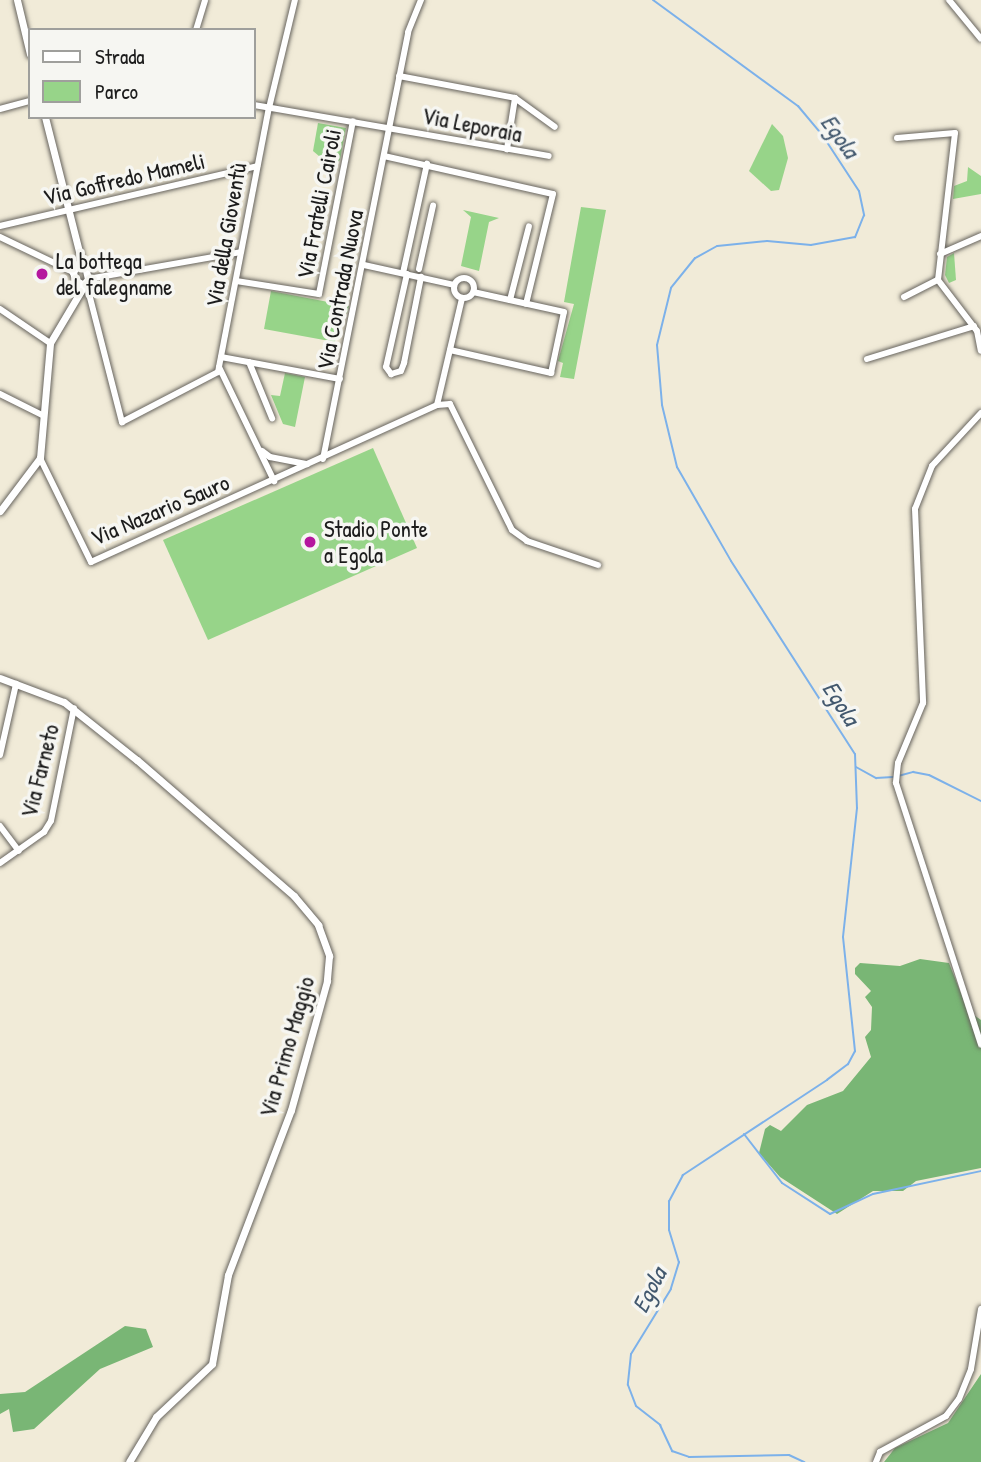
<!DOCTYPE html>
<meta charset="utf-8">
<style>
body{margin:0}
#map{position:relative;width:981px;height:1462px;overflow:hidden;background:#f1ebd8;font-family:"Patrick Hand",sans-serif}
div>[style]{position:absolute}
.green>*{inset:0;background:#97d489}
.forest>*{inset:0;background:#79b675}
.stream>*{height:2px;margin:-1px;padding:0 1px;transform-origin:1px;border-radius:1px;background:#7cb1ea}
.roads{filter:drop-shadow(0 0 2px #67645e) drop-shadow(0 0 2px #67645e)}
.minor>*{height:6px;margin:-3px;padding:0 3px;transform-origin:3px;border-radius:3px;background:#fff}
.minor>.ring{margin:-3px;padding:0;box-sizing:content-box;background:none;border:6px solid #fff;border-radius:50%}
.tertiary>*{height:7px;margin:-3.5px;padding:0 3.5px;transform-origin:3.5px;border-radius:3.5px;background:#fff}
.dots>*{width:19px;height:19px;translate:-50% -50%;box-sizing:border-box;border:4px solid #f6f6f2;border-radius:50%}
span{translate:-50% -50%;white-space:nowrap;text-align:center;line-height:1.15;-webkit-text-stroke:7px #f6f6f2;paint-order:stroke}
.street-label{font-size:23px;color:#1c1c1c}
.poi-label{font-size:23px;color:#1c1c1c}
.left{translate:0 -50%;text-align:left}
.water-label{font-size:24px;color:#42586e;font-style:italic}
.legend{position:absolute;left:28px;top:28px;width:228px;height:91px;box-sizing:border-box;background:#f6f6f2;border:2px solid #9f9f9c;margin:0;padding:9px 12px;list-style:none;font-size:21px;color:#1c1c1c}
.legend li{display:flex;align-items:center;gap:14px;height:35px}
.legend b{width:35px;border:2px solid #9f9f9c}
</style>
<div id="map">
<div class="green">
<div style="clip-path:polygon(318px 123px,346px 128px,340px 160px,332px 167px,313px 151px)"></div>
<div style="clip-path:polygon(772px 124px,783px 136px,788px 158px,779px 190px,771px 191px,749px 171px)"></div>
<div style="clip-path:polygon(968px 167px,981px 176px,981px 194px,953px 199px,954px 186px,967px 181px)"></div>
<div style="clip-path:polygon(581px 207px,606px 210px,574px 379px,560px 377px,563px 363px,558px 361px,574px 304px,564px 302px)"></div>
<div style="clip-path:polygon(463px 210px,499px 218px,489px 222px,479px 271px,461px 266px,471px 217px)"></div>
<div style="clip-path:polygon(954px 253px,956px 280px,949px 283px,945px 275px,947px 257px)"></div>
<div style="clip-path:polygon(271px 291px,349px 306px,347px 313px,340px 315px,335px 342px,264px 329px)"></div>
<div style="clip-path:polygon(285px 373px,305px 377px,295px 427px,283px 424px,271px 395px,280px 396px)"></div>
<div style="clip-path:polygon(373px 448px,417px 548px,208px 640px,163px 540px)"></div>
</div>
<div class="forest">
<div style="clip-path:polygon(920px 959px,949px 963px,968px 1011px,981px 1020px,981px 1168px,916px 1181px,903px 1191px,873px 1191px,837px 1214px,780px 1177px,759px 1153px,765px 1129px,770px 1125px,781px 1131px,807px 1105px,843px 1091px,871px 1057px,865px 1037px,871px 1030px,872px 1007px,865px 997px,871px 991px,855px 974px,855px 968px,860px 963px,900px 966px)"></div>
<div style="clip-path:polygon(125px 1326px,146px 1329px,153px 1347px,100px 1369px,34px 1429px,13px 1432px,9px 1409px,0 1414px,0 1394px,25px 1392px)"></div>
<div style="clip-path:polygon(981px 1374px,981px 1462px,884px 1462px,895px 1448px,948px 1423px)"></div>
</div>
<div class="stream">
<div style="left:653px;top:0;width:180px;rotate:36.2deg"></div>
<div style="left:798px;top:106px;width:35px;rotate:50deg"></div>
<div style="left:821px;top:133px;width:69px;rotate:56.8deg"></div>
<div style="left:859px;top:191px;width:25px;rotate:78deg"></div>
<div style="left:864px;top:215px;width:24px;rotate:112deg"></div>
<div style="left:855px;top:237px;width:45px;rotate:169.7deg"></div>
<div style="left:811px;top:245px;width:44px;rotate:-174.8deg"></div>
<div style="left:767px;top:241px;width:50px;rotate:174.3deg"></div>
<div style="left:717px;top:246px;width:25px;rotate:151deg"></div>
<div style="left:695px;top:258px;width:38px;rotate:129deg"></div>
<div style="left:671px;top:288px;width:59px;rotate:103.8deg"></div>
<div style="left:657px;top:345px;width:60px;rotate:85.2deg"></div>
<div style="left:662px;top:405px;width:64px;rotate:76.4deg"></div>
<div style="left:677px;top:467px;width:108px;rotate:60.1deg"></div>
<div style="left:731px;top:561px;width:229px;rotate:57.3deg"></div>
<div style="left:855px;top:754px;width:54px;rotate:87.9deg"></div>
<div style="left:857px;top:808px;width:130px;rotate:96.2deg"></div>
<div style="left:843px;top:937px;width:115px;rotate:84deg"></div>
<div style="left:855px;top:1051px;width:15px;rotate:118deg"></div>
<div style="left:848px;top:1064px;width:26px;rotate:143deg"></div>
<div style="left:827px;top:1080px;width:173px;rotate:146.6deg"></div>
<div style="left:683px;top:1175px;width:30px;rotate:118deg"></div>
<div style="left:669px;top:1201px;width:29px;rotate:90deg"></div>
<div style="left:669px;top:1230px;width:34px;rotate:73deg"></div>
<div style="left:679px;top:1262px;width:28px;rotate:107deg"></div>
<div style="left:671px;top:1289px;width:76px;rotate:121.6deg"></div>
<div style="left:631px;top:1354px;width:31px;rotate:96deg"></div>
<div style="left:628px;top:1385px;width:22px;rotate:69deg"></div>
<div style="left:636px;top:1406px;width:31px;rotate:38deg"></div>
<div style="left:660px;top:1425px;width:29px;rotate:65deg"></div>
<div style="left:672px;top:1451px;width:18px;rotate:19deg"></div>
<div style="left:689px;top:1457px;width:100px;rotate:-1.1deg"></div>
<div style="left:789px;top:1455px;width:17px;rotate:25deg"></div>
<div style="left:856px;top:767px;width:23px;rotate:29deg"></div>
<div style="left:876px;top:778px;width:17px;rotate:-3deg"></div>
<div style="left:898px;top:776px;width:16px;rotate:-15deg"></div>
<div style="left:913px;top:772px;width:16px;rotate:11deg"></div>
<div style="left:929px;top:775px;width:58px;rotate:26.6deg"></div>
<div style="left:744px;top:1134px;width:62px;rotate:52.2deg"></div>
<div style="left:782px;top:1183px;width:57px;rotate:32.9deg"></div>
<div style="left:830px;top:1214px;width:47px;rotate:-24.9deg"></div>
<div style="left:873px;top:1194px;width:110px;rotate:-12deg"></div>
</div>
<div class="roads">
<div class="minor">
<div style="left:949px;top:0;width:50px;rotate:50.6deg"></div>
<div style="left:196px;top:30px;width:31px;rotate:-73deg"></div>
<div style="left:399px;top:76px;width:118px;rotate:10.7deg"></div>
<div style="left:515px;top:98px;width:52px;rotate:98.9deg"></div>
<div style="left:515px;top:98px;width:49px;rotate:35.9deg"></div>
<div style="left:254px;top:105px;width:299px;rotate:9.8deg"></div>
<div style="left:0;top:109px;width:31px;rotate:-15deg"></div>
<div style="left:897px;top:138px;width:58px;rotate:-4.9deg"></div>
<div style="left:955px;top:133px;width:148px;rotate:96.6deg"></div>
<div style="left:938px;top:280px;width:64px;rotate:52.6deg"></div>
<div style="left:977px;top:331px;width:20px;rotate:79deg"></div>
<div style="left:384px;top:156px;width:173px;rotate:12.7deg"></div>
<div style="left:553px;top:194px;width:113px;rotate:103.8deg"></div>
<div style="left:0;top:226px;width:264px;rotate:-13.1deg"></div>
<div style="left:0;top:237px;width:81px;rotate:25.6deg"></div>
<div style="left:940px;top:254px;width:45px;rotate:-23.7deg"></div>
<div style="left:364px;top:265px;width:92px;rotate:12.5deg"></div>
<div style="left:419px;top:269px;width:65px;rotate:-77.5deg"></div>
<div style="left:403px;top:273px;width:112px;rotate:-77.6deg"></div>
<div style="left:407px;top:274px;width:95px;rotate:102.7deg"></div>
<div style="left:386px;top:367px;width:9px;rotate:54deg"></div>
<div style="left:391px;top:374px;width:10px;rotate:-17deg"></div>
<div style="left:401px;top:371px;width:9px;rotate:-69deg"></div>
<div style="left:404px;top:363px;width:88px;rotate:-78.8deg"></div>
<div class="ring" style="left:454px;top:278px;width:14px;height:14px"></div>
<div style="left:88px;top:279px;width:155px;rotate:-10deg"></div>
<div style="left:236px;top:281px;width:84px;rotate:8.9deg"></div>
<div style="left:319px;top:294px;width:176px;rotate:-78.9deg"></div>
<div style="left:86px;top:282px;width:145px;rotate:75.6deg"></div>
<div style="left:122px;top:422px;width:108px;rotate:-27.5deg"></div>
<div style="left:218px;top:372px;width:269px;rotate:-79.1deg"></div>
<div style="left:269px;top:108px;width:111px;rotate:-76.5deg"></div>
<div style="left:904px;top:297px;width:38px;rotate:-27deg"></div>
<div style="left:510px;top:300px;width:76px;rotate:-75.6deg"></div>
<div style="left:0;top:309px;width:60px;rotate:34.2deg"></div>
<div style="left:450px;top:350px;width:104px;rotate:12.8deg"></div>
<div style="left:551px;top:373px;width:62px;rotate:-78deg"></div>
<div style="left:564px;top:312px;width:93px;rotate:-167.6deg"></div>
<div style="left:221px;top:357px;width:121px;rotate:10.5deg"></div>
<div style="left:867px;top:359px;width:112px;rotate:-17.1deg"></div>
<div style="left:249px;top:362px;width:61px;rotate:67.7deg"></div>
<div style="left:219px;top:367px;width:127px;rotate:64.2deg"></div>
<div style="left:0;top:394px;width:49px;rotate:26.6deg"></div>
<div style="left:437px;top:405px;width:110px;rotate:-76.8deg"></div>
<div style="left:981px;top:413px;width:72px;rotate:132.8deg"></div>
<div style="left:932px;top:466px;width:46px;rotate:111.6deg"></div>
<div style="left:915px;top:509px;width:194px;rotate:87.6deg"></div>
<div style="left:923px;top:703px;width:65px;rotate:112.6deg"></div>
<div style="left:898px;top:763px;width:20px;rotate:96deg"></div>
<div style="left:896px;top:783px;width:275px;rotate:72deg"></div>
<div style="left:262px;top:451px;width:10px;rotate:37deg"></div>
<div style="left:270px;top:457px;width:38px;rotate:11deg"></div>
<div style="left:40px;top:458px;width:116px;rotate:63.9deg"></div>
<div style="left:91px;top:562px;width:380px;rotate:-24.4deg"></div>
<div style="left:437px;top:405px;width:13px;rotate:-4deg"></div>
<div style="left:450px;top:404px;width:140px;rotate:63.8deg"></div>
<div style="left:512px;top:530px;width:19px;rotate:36deg"></div>
<div style="left:527px;top:541px;width:75px;rotate:18.7deg"></div>
<div style="left:323px;top:459px;width:435px;rotate:-78.7deg"></div>
<div style="left:408px;top:32px;width:35px;rotate:-68deg"></div>
<div style="left:0;top:755px;width:73px;rotate:-77.3deg"></div>
<div style="left:0;top:826px;width:31px;rotate:53deg"></div>
<div style="left:0;top:863px;width:54px;rotate:-35.2deg"></div>
<div style="left:44px;top:832px;width:13px;rotate:-58deg"></div>
<div style="left:51px;top:821px;width:115px;rotate:-78.5deg"></div>
<div style="left:876px;top:1462px;width:11px;rotate:-68deg"></div>
<div style="left:880px;top:1452px;width:75px;rotate:-28.6deg"></div>
<div style="left:946px;top:1416px;width:21px;rotate:-53deg"></div>
<div style="left:959px;top:1399px;width:32px;rotate:-68deg"></div>
<div style="left:971px;top:1369px;width:61px;rotate:-80.5deg"></div>
</div>
<div class="tertiary">
<div style="left:17px;top:0;width:56px;rotate:76.5deg"></div>
<div style="left:45px;top:117px;width:151px;rotate:75.8deg"></div>
<div style="left:0;top:511px;width:66px;rotate:-53deg"></div>
<div style="left:40px;top:458px;width:115px;rotate:-85deg"></div>
<div style="left:50px;top:343px;width:74px;rotate:-59.3deg"></div>
<div style="left:88px;top:279px;width:13px;rotate:-103deg"></div>
<div style="left:85px;top:266px;width:7px;rotate:-153deg"></div>
<div style="left:79px;top:263px;width:11px;rotate:124deg"></div>
<div style="left:73px;top:272px;width:8px;rotate:76deg"></div>
<div style="left:75px;top:280px;width:8px;rotate:30deg"></div>
<div style="left:0;top:678px;width:68px;rotate:20.6deg"></div>
<div style="left:64px;top:702px;width:93px;rotate:38.5deg"></div>
<div style="left:137px;top:760px;width:208px;rotate:40.9deg"></div>
<div style="left:294px;top:896px;width:38px;rotate:50deg"></div>
<div style="left:318px;top:925px;width:33px;rotate:70deg"></div>
<div style="left:329px;top:956px;width:25px;rotate:95deg"></div>
<div style="left:327px;top:981px;width:134px;rotate:105.6deg"></div>
<div style="left:291px;top:1110px;width:177px;rotate:110.9deg"></div>
<div style="left:228px;top:1275px;width:90px;rotate:100.2deg"></div>
<div style="left:212px;top:1364px;width:77px;rotate:136.6deg"></div>
<div style="left:156px;top:1417px;width:52px;rotate:121deg"></div>
</div>
</div>
<div class="dots">
<div style="left:42px;top:274px;background:#b5179e"></div>
<div style="left:310px;top:542px;background:#b5179e"></div>
</div>
<div class="street-label">
<span style="left:472px;top:125px;rotate:11deg">Via Leporaia</span>
<span style="left:124px;top:179px;rotate:-13deg">Via Goffredo Mameli</span>
<span style="left:319px;top:204px;rotate:-79deg">Via Fratelli Cairoli</span>
<span style="left:226px;top:235px;rotate:-80deg">Via della Gioventù</span>
<span style="left:340px;top:290px;rotate:-79deg">Via Contrada Nuova</span>
<span style="left:160px;top:510px;rotate:-23deg">Via Nazario Sauro</span>
<span style="left:40px;top:771px;rotate:-76deg">Via Farneto</span>
<span style="left:287px;top:1047px;rotate:-74deg">Via Primo Maggio</span>
</div>
<div class="poi-label">
<span class="left" style="left:56px;top:274px">La bottega<br>del falegname</span>
<span class="left" style="left:324px;top:542px">Stadio Ponte<br>a Egola</span>
</div>
<div class="water-label">
<span style="left:840px;top:136px;rotate:54deg">Egola</span>
<span style="left:841px;top:703px;rotate:57deg">Egola</span>
<span style="left:649px;top:1290px;rotate:-63deg">Egola</span>
</div>
<ul class="legend">
<li><b style="height:9px;background:#fff"></b>Strada</li>
<li><b style="height:19px;background:#97d489"></b>Parco</li>
</ul>
</div>
